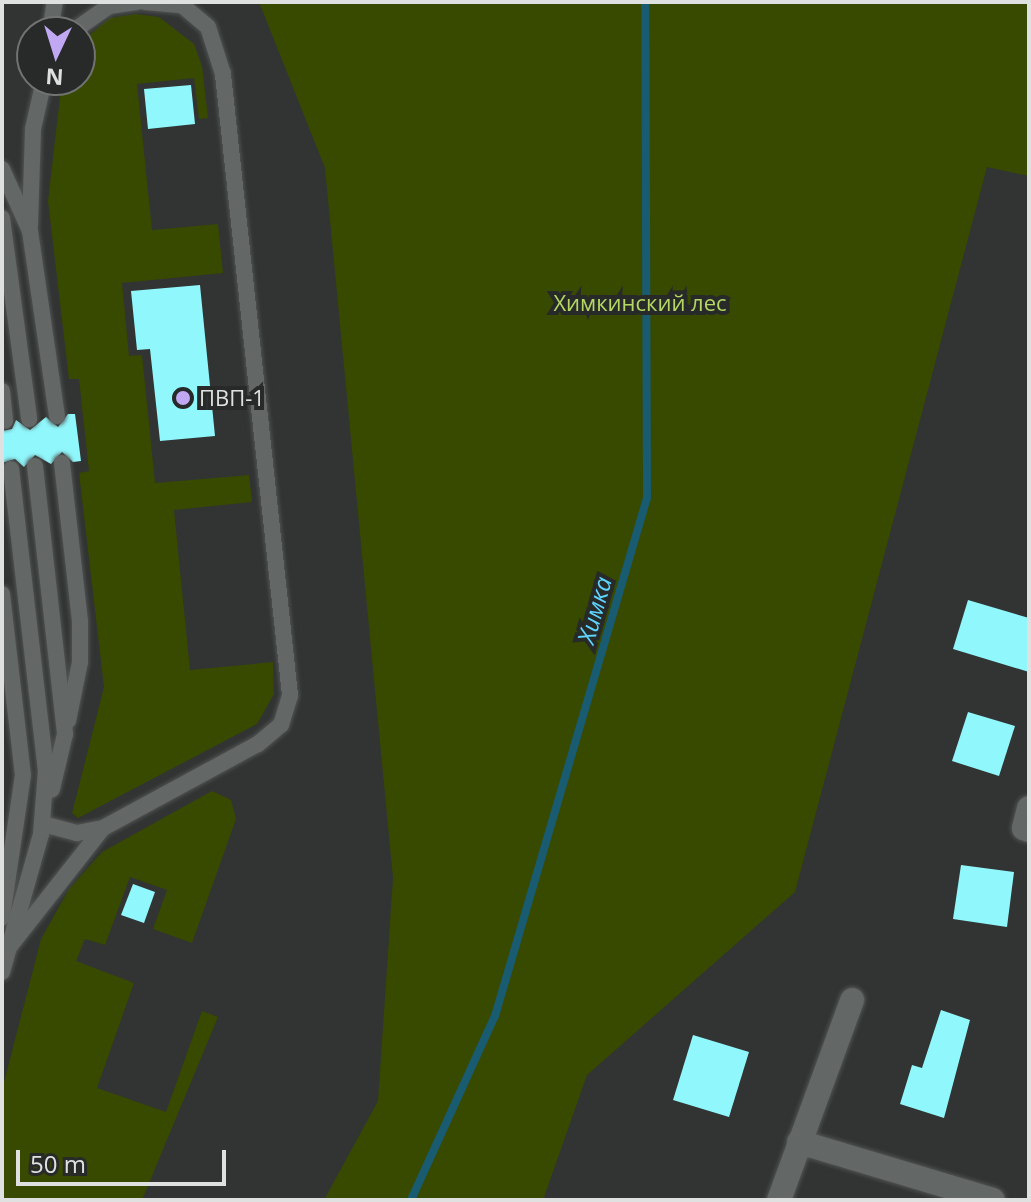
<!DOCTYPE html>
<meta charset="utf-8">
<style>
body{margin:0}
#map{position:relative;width:1031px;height:1202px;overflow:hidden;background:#313433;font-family:"Open Sans",sans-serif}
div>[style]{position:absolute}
.green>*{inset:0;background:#384900}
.stream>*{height:8px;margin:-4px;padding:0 4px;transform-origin:4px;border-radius:4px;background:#195b71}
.building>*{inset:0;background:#90f8fc}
.roads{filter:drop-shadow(0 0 2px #505352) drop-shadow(0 0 2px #505352)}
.lane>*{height:16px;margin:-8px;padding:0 8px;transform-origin:8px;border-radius:8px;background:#636766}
.street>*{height:24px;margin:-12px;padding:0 12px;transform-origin:12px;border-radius:12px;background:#636766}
.dots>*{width:22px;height:22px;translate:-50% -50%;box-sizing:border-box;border:4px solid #272a29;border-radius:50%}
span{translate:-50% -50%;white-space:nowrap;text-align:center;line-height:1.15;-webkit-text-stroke:8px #272a29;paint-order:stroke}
.park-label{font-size:22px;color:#b4d862}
.poi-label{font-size:22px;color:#dee1e0}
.left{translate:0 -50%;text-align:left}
.water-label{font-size:24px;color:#5dd5fe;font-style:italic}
.frame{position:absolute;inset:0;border:4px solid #dee1e0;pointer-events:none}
.north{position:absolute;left:16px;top:16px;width:80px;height:80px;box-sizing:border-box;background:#272a29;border:2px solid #707372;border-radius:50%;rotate:184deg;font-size:22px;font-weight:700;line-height:32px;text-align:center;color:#dee1e0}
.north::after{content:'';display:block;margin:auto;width:28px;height:36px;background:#c1a8f3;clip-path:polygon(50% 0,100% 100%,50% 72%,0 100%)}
.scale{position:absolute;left:16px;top:1150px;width:210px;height:36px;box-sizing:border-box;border:4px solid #dee1e0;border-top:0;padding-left:10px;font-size:24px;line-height:28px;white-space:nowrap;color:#dee1e0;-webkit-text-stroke:6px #272a29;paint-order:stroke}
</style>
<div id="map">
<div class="green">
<div style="clip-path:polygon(259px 2px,1029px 2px,1029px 176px,987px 167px,795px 892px,587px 1075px,543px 1200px,324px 1200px,378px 1101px,393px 878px,325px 168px)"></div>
<div style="clip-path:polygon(136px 14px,159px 17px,194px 44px,202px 66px,208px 118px,199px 119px,194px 78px,137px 84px,152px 230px,218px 224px,223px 273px,122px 283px,129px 356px,142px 355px,155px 483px,249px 475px,252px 502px,174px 510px,190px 670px,273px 662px,274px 694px,257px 724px,78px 818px,72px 813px,104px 687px,79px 473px,89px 471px,79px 379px,69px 379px,48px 201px,62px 80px,80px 80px,83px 40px,110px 18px)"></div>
<div style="clip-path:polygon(212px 791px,231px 800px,236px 819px,192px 943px,153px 929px,167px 890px,130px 877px,105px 945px,85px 939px,76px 961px,134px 983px,97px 1088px,166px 1112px,202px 1011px,218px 1017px,142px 1200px,2px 1200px,2px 1090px,41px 939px,69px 889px,102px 852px)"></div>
</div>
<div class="stream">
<div style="left:411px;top:1200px;width:202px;rotate:-65.5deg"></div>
<div style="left:495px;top:1016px;width:540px;rotate:-73.65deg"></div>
<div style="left:647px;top:498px;width:496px;rotate:-90.2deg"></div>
</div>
<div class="building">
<div style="clip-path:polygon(191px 85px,195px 124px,148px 129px,144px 89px)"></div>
<div style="clip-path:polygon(200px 285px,215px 436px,160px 441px,150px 349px,137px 350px,131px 291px)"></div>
<div style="clip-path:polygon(68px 414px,75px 414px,81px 461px,73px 462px,62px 452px,51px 464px,35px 455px,24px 467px,15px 459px,2px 463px,2px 431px,12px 429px,16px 420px,30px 430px,46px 417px,58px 427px)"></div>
<div style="clip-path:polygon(968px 600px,1029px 618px,1029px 672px,953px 649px)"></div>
<div style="clip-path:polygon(968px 712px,1015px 726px,999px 776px,952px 761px)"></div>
<div style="clip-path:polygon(961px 865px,1014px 872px,1007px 927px,953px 919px)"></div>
<div style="clip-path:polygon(133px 884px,155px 892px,144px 923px,121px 915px)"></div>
<div style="clip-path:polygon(941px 1010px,970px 1020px,944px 1118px,900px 1104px,912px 1065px,922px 1068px)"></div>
<div style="clip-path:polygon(693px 1035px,749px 1052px,729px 1117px,673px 1100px)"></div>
</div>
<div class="roads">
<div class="lane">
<div style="left:145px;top:2px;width:37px;rotate:5deg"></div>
<div style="left:50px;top:32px;width:30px;rotate:-81deg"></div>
<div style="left:72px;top:32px;width:45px;rotate:-35.1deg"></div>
<div style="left:109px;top:6px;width:28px;rotate:-8deg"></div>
<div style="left:2px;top:169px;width:68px;rotate:65.7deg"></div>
<div style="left:30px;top:231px;width:187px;rotate:81.7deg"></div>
<div style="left:2px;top:218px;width:203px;rotate:82.3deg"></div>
<div style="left:30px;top:225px;width:96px;rotate:-88.2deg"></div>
<div style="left:33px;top:129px;width:50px;rotate:-77.3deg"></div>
<div style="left:2px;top:391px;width:30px;rotate:84deg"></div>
<div style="left:62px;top:463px;width:160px;rotate:83.5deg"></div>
<div style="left:80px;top:622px;width:40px;rotate:90deg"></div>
<div style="left:80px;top:662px;width:60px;rotate:101.5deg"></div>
<div style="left:35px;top:466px;width:270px;rotate:83.6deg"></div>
<div style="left:65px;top:734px;width:57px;rotate:103.3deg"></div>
<div style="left:2px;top:594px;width:182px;rotate:83.4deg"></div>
<div style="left:23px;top:775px;width:144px;rotate:98.4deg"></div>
<div style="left:43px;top:824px;width:35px;rotate:15deg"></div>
<div style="left:77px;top:833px;width:26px;rotate:-11deg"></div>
<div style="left:10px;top:946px;width:150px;rotate:-51.8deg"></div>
<div style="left:103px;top:828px;width:176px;rotate:-28.5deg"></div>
<div style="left:258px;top:744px;width:30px;rotate:-40deg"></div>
<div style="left:281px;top:725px;width:31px;rotate:-73deg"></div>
<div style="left:290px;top:695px;width:625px;rotate:-96.16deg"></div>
<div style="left:223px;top:74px;width:49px;rotate:-107.7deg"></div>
<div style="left:208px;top:27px;width:39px;rotate:-140deg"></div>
<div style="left:2px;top:972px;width:143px;rotate:-74.2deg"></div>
<div style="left:41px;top:834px;width:63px;rotate:-85.5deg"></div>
<div style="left:46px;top:771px;width:304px;rotate:-96.6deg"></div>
</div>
<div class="street">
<div style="left:1029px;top:808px;width:21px;rotate:104deg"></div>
<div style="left:1024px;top:828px;width:5px;rotate:22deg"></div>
<div style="left:799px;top:1142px;width:202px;rotate:16.6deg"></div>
<div style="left:779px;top:1200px;width:213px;rotate:-69.9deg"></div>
</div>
</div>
<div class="dots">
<div style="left:183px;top:398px;background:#c1a8f3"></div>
</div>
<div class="park-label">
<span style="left:640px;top:303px">Химкинский лес</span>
</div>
<div class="poi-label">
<span class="left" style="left:199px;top:398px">ПВП-1</span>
</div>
<div class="water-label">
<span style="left:594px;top:610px;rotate:-74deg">Химка</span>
</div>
<div class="frame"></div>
<div class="north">N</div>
<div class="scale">50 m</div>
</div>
